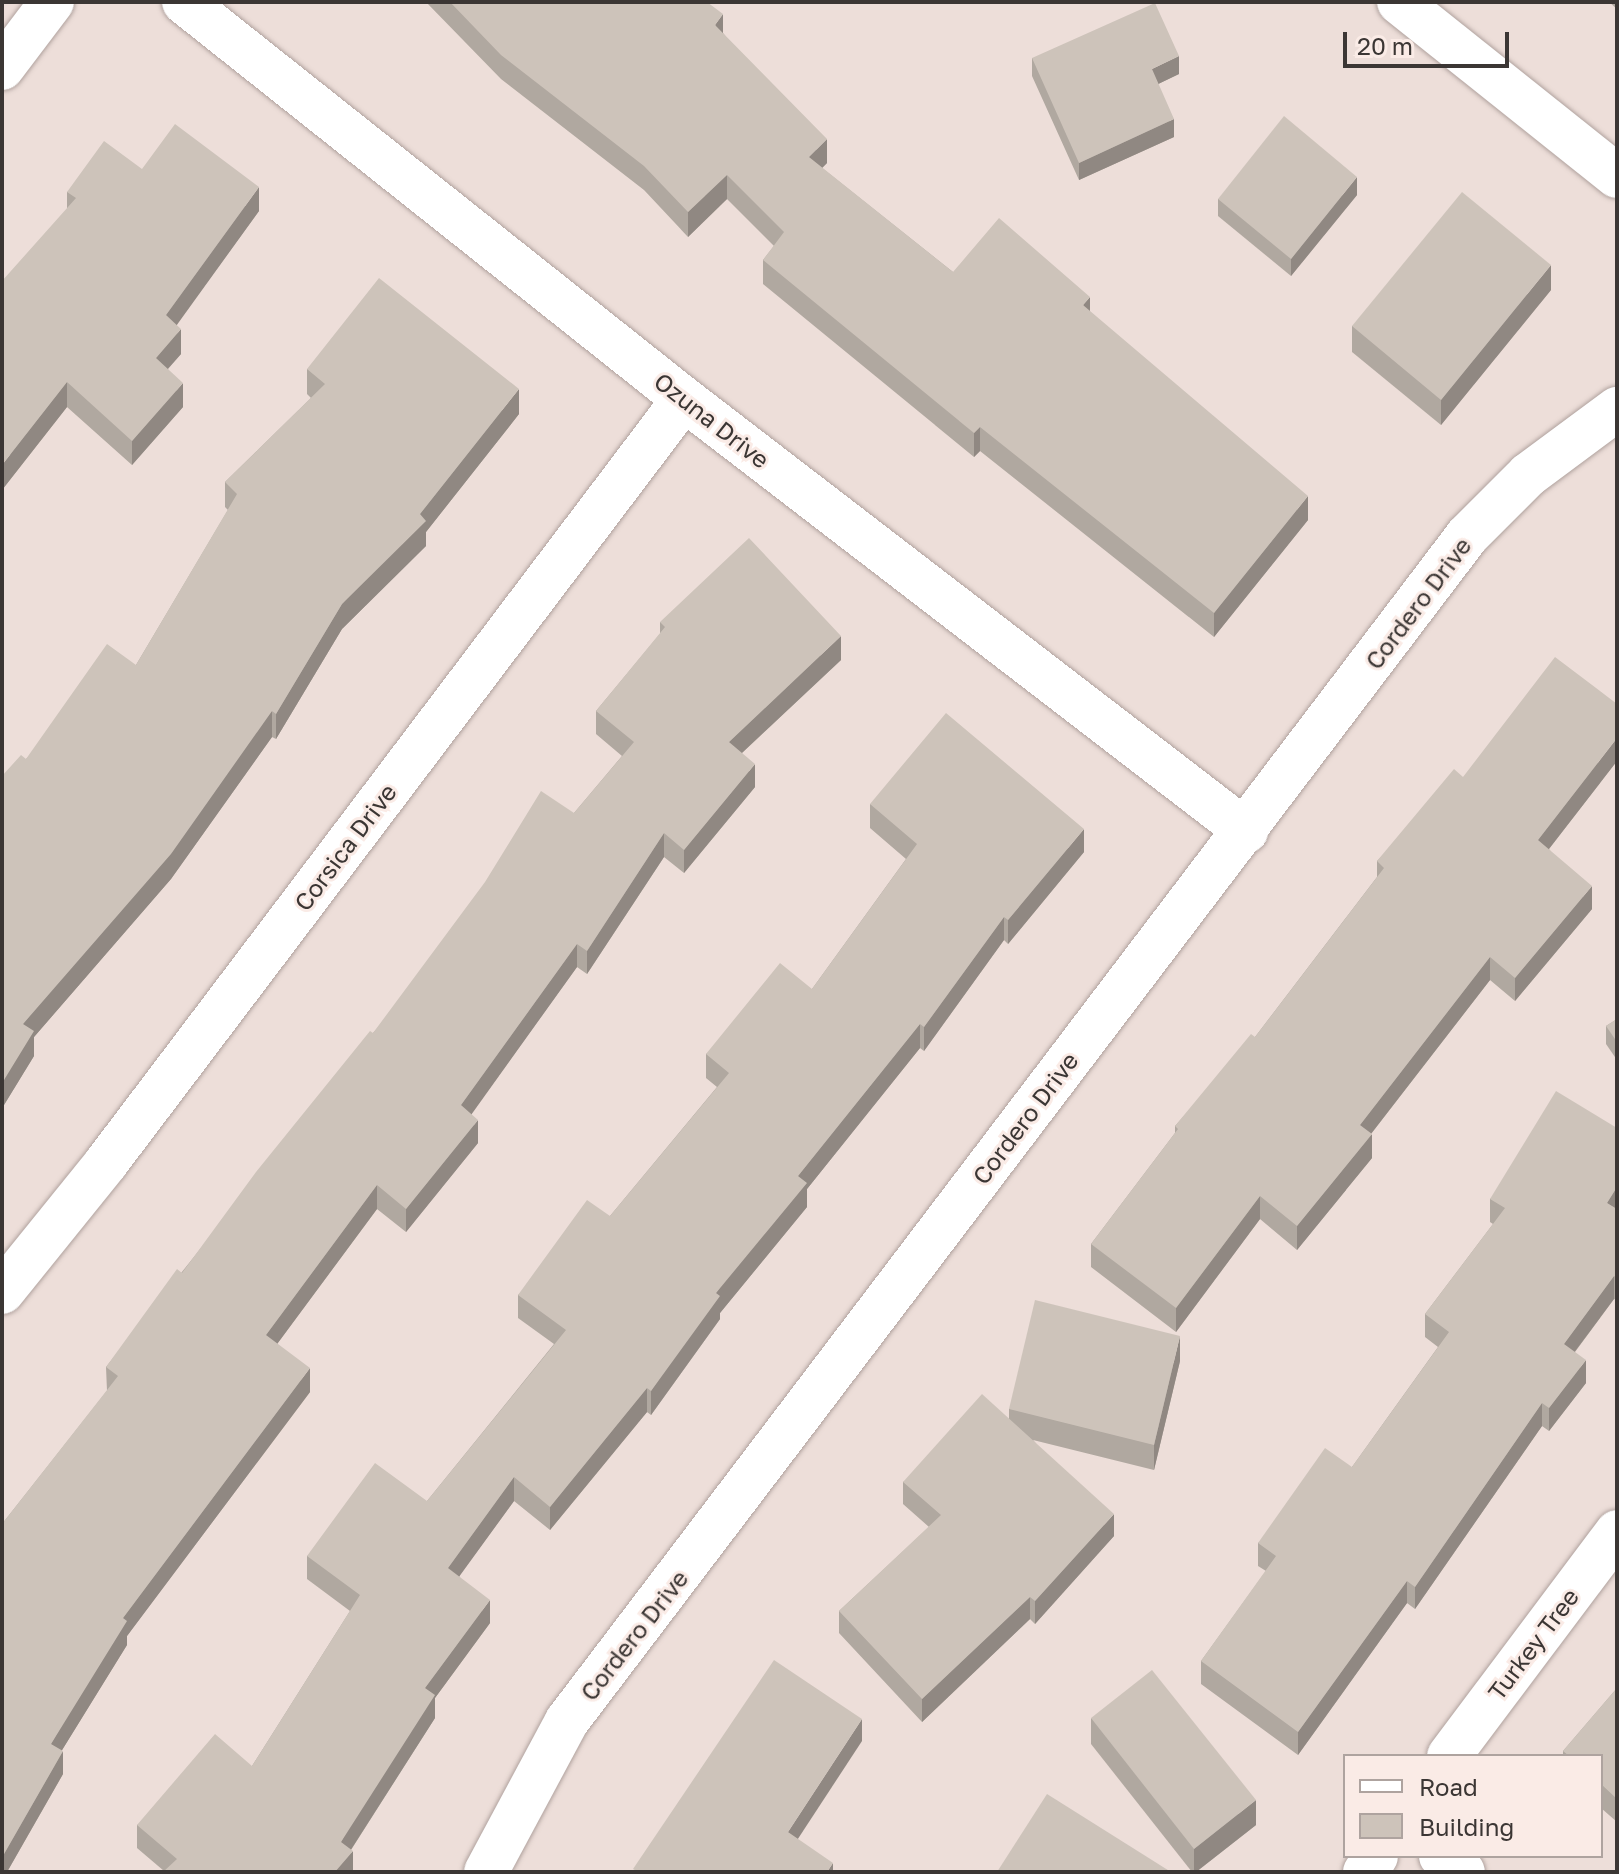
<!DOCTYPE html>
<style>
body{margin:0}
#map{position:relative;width:1619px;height:1874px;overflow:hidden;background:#edded9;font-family:"Golos Text",sans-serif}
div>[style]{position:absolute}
.roads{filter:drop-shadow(0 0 2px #b0a29e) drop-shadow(0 0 2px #b0a29e)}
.street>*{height:44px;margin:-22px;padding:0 22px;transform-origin:22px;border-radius:22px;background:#fff}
.wall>*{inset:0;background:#b0a8a0}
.shaded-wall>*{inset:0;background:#908882}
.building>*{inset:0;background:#cdc3ba}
span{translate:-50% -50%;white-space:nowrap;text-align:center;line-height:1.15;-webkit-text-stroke:6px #faebe6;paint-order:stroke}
.street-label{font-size:24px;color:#3b3634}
.frame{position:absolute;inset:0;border:4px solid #3b3634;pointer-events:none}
.legend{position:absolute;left:1343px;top:1754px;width:260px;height:104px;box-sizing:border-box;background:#faebe6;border:2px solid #aea39f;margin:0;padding:10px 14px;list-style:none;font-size:24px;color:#3b3634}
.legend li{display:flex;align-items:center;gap:16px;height:40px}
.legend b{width:40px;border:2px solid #aea39f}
.scale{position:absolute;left:1343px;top:32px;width:166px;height:36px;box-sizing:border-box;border:4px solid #3b3634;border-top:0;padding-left:10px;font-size:24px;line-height:28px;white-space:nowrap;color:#3b3634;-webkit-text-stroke:6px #faebe6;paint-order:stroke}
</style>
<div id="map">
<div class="roads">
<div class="street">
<div style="left:184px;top:2px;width:638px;rotate:38.45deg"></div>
<div style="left:684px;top:399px;width:709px;rotate:37.55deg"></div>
<div style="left:1399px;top:2px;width:279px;rotate:38.6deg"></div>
<div style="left:2px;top:68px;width:83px;rotate:-52.9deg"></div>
<div style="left:2px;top:1292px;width:166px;rotate:-51.1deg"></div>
<div style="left:106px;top:1163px;width:958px;rotate:-52.89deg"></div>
<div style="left:1449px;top:1756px;width:280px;rotate:-53.1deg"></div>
<div style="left:1441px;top:1856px;width:27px;rotate:36deg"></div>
<div style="left:486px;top:1872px;width:171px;rotate:-61.8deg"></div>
<div style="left:567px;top:1721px;width:1488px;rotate:-52.78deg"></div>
<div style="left:1467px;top:536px;width:86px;rotate:-45deg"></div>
<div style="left:1528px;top:475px;width:111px;rotate:-36.6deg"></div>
<div style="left:1365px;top:1872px;width:19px;rotate:-55deg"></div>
</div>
</div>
<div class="wall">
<div style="clip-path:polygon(426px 2px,586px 2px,723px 33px,827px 163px,822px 168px,953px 272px,1090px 312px,1308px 520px,1214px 637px,980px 451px,974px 457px,763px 284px,763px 260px,774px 246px,727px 199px,688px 237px,644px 190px,501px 79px)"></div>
<div style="clip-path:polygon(1609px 2px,1617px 2px,1617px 9px)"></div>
<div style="clip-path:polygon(1032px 58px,1179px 74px,1158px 84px,1174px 137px,1079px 180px,1032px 76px)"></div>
<div style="clip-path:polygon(142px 169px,259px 211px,176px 325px,181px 354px,168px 369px,183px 407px,132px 465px,67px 407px,2px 490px,67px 209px,67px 192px)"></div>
<div style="clip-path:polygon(1357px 195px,1291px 276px,1218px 216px,1218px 199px)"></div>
<div style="clip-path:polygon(1551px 290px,1441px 425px,1352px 352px,1352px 326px)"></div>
<div style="clip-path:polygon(307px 369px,519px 414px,426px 532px,426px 546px,342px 629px,276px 739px,272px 737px,171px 879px,34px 1037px,34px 1056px,4px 1105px,2px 1104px,2px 776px,26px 759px,136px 665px,228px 510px,225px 507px,225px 482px,311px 398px,307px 394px)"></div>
<div style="clip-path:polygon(660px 622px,841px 660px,742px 753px,755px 787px,684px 873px,664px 857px,587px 974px,577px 967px,471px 1114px,478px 1143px,406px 1232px,377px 1209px,277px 1344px,310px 1392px,127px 1636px,127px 1645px,62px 1750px,63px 1774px,7px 1872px,2px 1872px,2px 1524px,107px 1391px,106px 1367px,373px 1033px,574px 813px,622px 756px,596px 734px,596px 711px,660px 634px)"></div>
<div style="clip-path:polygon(1617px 761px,1549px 849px,1592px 909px,1515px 1001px,1490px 980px,1371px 1134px,1372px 1158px,1297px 1250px,1260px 1219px,1176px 1332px,1091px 1267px,1091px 1244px,1175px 1133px,1175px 1126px,1255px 1037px,1377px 877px,1377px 861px,1463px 777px)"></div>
<div style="clip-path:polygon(870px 804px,1084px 852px,1008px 944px,1004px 940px,924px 1051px,920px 1048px,807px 1189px,807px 1207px,720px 1313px,720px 1319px,651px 1415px,647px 1412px,550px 1530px,514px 1501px,459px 1576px,490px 1623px,435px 1698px,435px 1718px,351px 1850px,353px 1872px,164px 1871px,137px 1848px,137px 1825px,252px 1766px,350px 1611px,307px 1579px,307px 1556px,427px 1501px,554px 1344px,518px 1318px,518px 1295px,610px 1216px,717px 1087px,706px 1078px,706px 1054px,812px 989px,906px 859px,870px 828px)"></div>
<div style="clip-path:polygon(1617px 1019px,1617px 1060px,1606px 1044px,1606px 1026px)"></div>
<div style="clip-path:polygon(1617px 1128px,1617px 1300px,1614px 1299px,1575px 1352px,1586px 1383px,1549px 1431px,1542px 1426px,1415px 1609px,1407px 1603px,1298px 1755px,1201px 1684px,1201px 1661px,1266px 1571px,1258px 1566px,1258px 1543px,1352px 1467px,1438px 1347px,1425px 1337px,1425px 1314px,1493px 1224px,1490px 1222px,1490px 1199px)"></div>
<div style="clip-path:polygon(1180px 1361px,1154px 1470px,1033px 1440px,1114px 1536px,1035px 1624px,1030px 1619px,922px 1722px,839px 1633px,839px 1611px,929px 1527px,903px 1504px,903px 1482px,1009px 1419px,1009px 1409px)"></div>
<div style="clip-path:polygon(1617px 1688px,1617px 1822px,1601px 1808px,1601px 1756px,1563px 1756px,1563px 1751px)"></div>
<div style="clip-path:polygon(1091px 1718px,1256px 1825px,1196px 1872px,1192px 1872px,1091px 1744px)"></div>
</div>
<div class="shaded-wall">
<div style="clip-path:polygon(723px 14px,723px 39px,715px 25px)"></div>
<div style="clip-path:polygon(1179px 56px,1179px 74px,1152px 87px,1152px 69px)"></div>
<div style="clip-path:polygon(1174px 119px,1174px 137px,1079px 180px,1079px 163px)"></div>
<div style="clip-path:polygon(827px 139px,827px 163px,809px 181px,809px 157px)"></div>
<div style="clip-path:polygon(727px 175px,727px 199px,688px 237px,688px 212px)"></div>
<div style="clip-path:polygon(1357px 177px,1357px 195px,1291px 276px,1291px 259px)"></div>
<div style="clip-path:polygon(259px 187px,259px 211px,166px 340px,166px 315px)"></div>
<div style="clip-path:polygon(1551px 265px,1551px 290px,1441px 425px,1441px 400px)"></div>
<div style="clip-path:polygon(1090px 297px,1090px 321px,1083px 305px)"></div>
<div style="clip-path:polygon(181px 329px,181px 354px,156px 382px,156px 358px)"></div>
<div style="clip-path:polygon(67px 382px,67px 407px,2px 490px,2px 465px)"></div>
<div style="clip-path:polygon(183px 383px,183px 407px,132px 465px,132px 441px)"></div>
<div style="clip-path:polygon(519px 389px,519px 414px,426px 532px,426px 546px,342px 629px,276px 739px,276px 714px,342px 604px,420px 514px)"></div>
<div style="clip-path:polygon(980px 427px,980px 451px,974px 457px,974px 433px)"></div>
<div style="clip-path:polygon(1308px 496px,1308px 520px,1214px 637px,1214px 613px)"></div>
<div style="clip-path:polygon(841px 636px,841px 660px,729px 765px,729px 742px)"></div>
<div style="clip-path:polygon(272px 711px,272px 737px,171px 879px,34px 1037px,34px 1056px,4px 1105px,4px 1080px,23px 1024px)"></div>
<div style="clip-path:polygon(1617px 738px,1617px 761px,1538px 863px,1538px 840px)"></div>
<div style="clip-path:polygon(755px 764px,755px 787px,684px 873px,684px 850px)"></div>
<div style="clip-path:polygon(1084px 829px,1084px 852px,1008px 944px,1008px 920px)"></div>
<div style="clip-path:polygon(664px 833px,664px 857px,587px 974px,587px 951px)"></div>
<div style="clip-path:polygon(1592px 886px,1592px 909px,1515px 1001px,1515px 978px)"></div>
<div style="clip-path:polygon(1004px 917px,1004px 940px,924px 1051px,924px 1027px)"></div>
<div style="clip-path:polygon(577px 944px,577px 967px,461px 1129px,461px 1105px)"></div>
<div style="clip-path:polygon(1490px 957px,1490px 980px,1360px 1148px,1360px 1125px)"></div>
<div style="clip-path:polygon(920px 1024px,920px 1048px,807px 1189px,807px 1207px,720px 1313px,720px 1319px,651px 1415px,651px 1391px,716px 1293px,798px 1176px)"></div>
<div style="clip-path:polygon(478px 1120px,478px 1143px,406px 1232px,406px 1209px)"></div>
<div style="clip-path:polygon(1372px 1134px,1372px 1158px,1297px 1250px,1297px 1226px)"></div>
<div style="clip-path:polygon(377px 1185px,377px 1209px,266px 1359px,266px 1335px)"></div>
<div style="clip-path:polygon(1617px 1187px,1617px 1210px,1607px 1203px)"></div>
<div style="clip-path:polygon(1260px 1196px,1260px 1219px,1176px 1332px,1176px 1308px)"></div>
<div style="clip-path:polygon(1614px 1276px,1614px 1299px,1564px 1366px,1564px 1344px)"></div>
<div style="clip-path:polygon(1180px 1336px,1180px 1361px,1154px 1470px,1154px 1445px)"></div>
<div style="clip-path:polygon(1586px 1360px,1586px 1383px,1549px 1431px,1549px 1408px)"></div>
<div style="clip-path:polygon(310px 1368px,310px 1392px,127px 1636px,127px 1645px,51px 1768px,51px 1744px,123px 1618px)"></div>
<div style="clip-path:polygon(647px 1388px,647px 1412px,550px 1530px,550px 1507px)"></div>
<div style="clip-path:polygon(1542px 1403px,1542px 1426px,1415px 1609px,1415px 1587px)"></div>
<div style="clip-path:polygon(514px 1477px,514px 1501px,448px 1592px,448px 1568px)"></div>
<div style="clip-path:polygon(1114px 1514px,1114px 1536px,1035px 1624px,1035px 1601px)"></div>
<div style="clip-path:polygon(1407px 1581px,1407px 1603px,1298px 1755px,1298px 1732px)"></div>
<div style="clip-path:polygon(1030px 1597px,1030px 1619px,922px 1722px,922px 1699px)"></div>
<div style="clip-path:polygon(490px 1600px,490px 1623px,435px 1698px,435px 1718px,343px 1862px,353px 1851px,353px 1872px,335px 1872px,341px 1842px,425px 1688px)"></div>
<div style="clip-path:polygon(862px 1719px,862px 1741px,788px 1854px,788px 1832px)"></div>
<div style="clip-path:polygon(63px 1751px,63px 1774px,7px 1872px,4px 1872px,4px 1854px)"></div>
<div style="clip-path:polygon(1256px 1800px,1256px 1825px,1196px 1872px,1194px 1872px,1194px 1849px)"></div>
<div style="clip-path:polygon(833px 1863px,833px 1872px,827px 1872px)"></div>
</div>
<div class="building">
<div style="clip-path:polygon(450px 2px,707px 2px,723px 14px,715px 25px,827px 139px,809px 157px,953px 272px,999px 218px,1090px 297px,1083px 305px,1308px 496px,1214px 613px,980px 427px,974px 433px,763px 260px,784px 232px,727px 175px,688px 212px,644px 166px,501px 55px)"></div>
<div style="clip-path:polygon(1155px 3px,1179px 56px,1152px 69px,1174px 119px,1079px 163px,1032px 58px)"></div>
<div style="clip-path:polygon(1284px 116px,1357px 177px,1291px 259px,1218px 199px)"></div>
<div style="clip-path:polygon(175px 124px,259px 187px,166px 315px,181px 329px,156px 358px,183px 383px,132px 441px,67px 382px,2px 465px,2px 281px,76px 198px,67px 192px,104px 141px,142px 169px)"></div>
<div style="clip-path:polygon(1462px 192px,1551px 265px,1441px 400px,1352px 326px)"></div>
<div style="clip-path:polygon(379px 278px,519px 389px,420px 514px,426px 521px,342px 604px,276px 714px,272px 711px,171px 854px,23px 1024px,34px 1031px,4px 1080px,2px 1078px,2px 776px,21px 755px,26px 759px,107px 644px,136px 665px,237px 494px,225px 482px,325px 384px,307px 369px)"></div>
<div style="clip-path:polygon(749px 538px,841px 636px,729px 742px,755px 764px,684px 850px,664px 833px,587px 951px,577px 944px,461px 1105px,478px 1120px,406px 1209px,377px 1185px,266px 1335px,310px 1368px,123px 1618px,127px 1621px,51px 1744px,63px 1751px,4px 1854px,2px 1853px,2px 1524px,118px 1376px,106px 1367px,177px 1269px,182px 1273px,256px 1172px,370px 1031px,373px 1033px,485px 882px,541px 791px,574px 813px,634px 742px,596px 711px,665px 627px,660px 622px)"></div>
<div style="clip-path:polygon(1555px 657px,1617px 704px,1617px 738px,1538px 840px,1592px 886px,1515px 978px,1490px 957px,1360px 1125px,1372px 1134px,1297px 1226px,1260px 1196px,1176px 1308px,1091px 1244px,1178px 1129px,1175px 1126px,1251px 1034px,1255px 1037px,1384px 868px,1377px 861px,1454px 769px,1463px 777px)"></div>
<div style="clip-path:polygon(946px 713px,1084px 829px,1008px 920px,1004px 917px,924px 1027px,920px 1024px,798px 1176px,807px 1183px,716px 1293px,720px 1296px,651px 1391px,647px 1388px,550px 1507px,514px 1477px,448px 1568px,490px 1600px,425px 1688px,435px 1695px,341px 1842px,353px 1851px,335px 1872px,163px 1872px,177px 1859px,137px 1825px,215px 1734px,252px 1766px,360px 1595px,307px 1556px,375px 1463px,427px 1501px,566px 1330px,518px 1295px,587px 1200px,610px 1216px,729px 1073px,706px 1054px,780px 963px,812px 989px,917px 844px,870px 804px)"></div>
<div style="clip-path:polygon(1617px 1019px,1617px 1042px,1606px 1026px)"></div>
<div style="clip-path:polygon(1556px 1091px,1617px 1128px,1617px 1187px,1607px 1203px,1617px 1209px,1617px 1278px,1614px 1276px,1564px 1344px,1586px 1360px,1549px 1408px,1542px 1403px,1415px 1587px,1407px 1581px,1298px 1732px,1201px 1661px,1276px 1556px,1258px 1543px,1325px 1448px,1352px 1467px,1449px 1332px,1425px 1314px,1505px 1208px,1490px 1199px)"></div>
<div style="clip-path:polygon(1035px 1300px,1180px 1336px,1154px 1445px,1009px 1409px)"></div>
<div style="clip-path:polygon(982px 1394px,1114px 1514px,1035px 1601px,1030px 1597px,922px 1699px,839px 1611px,941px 1515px,903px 1482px)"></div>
<div style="clip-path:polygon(774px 1660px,862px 1719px,788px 1832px,833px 1863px,827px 1872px,638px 1872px,633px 1869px)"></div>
<div style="clip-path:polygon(1152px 1670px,1256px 1800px,1194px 1849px,1091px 1718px)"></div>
<div style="clip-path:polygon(1617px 1688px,1617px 1799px,1601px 1784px,1601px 1756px,1569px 1756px,1563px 1751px)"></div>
<div style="clip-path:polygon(1047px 1794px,1171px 1872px,997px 1872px)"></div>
</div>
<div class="street-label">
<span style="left:712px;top:420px;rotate:38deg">Ozuna Drive</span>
<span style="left:1418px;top:603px;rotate:-53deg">Cordero Drive</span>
<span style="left:345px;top:847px;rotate:-53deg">Corsica Drive</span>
<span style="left:1025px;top:1118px;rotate:-53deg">Cordero Drive</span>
<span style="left:634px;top:1635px;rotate:-52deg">Cordero Drive</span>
<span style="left:1533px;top:1644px;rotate:-53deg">Turkey Tree</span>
</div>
<div class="frame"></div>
<ul class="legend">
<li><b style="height:10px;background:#fff"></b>Road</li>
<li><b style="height:22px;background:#cdc3ba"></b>Building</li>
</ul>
<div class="scale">20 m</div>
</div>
